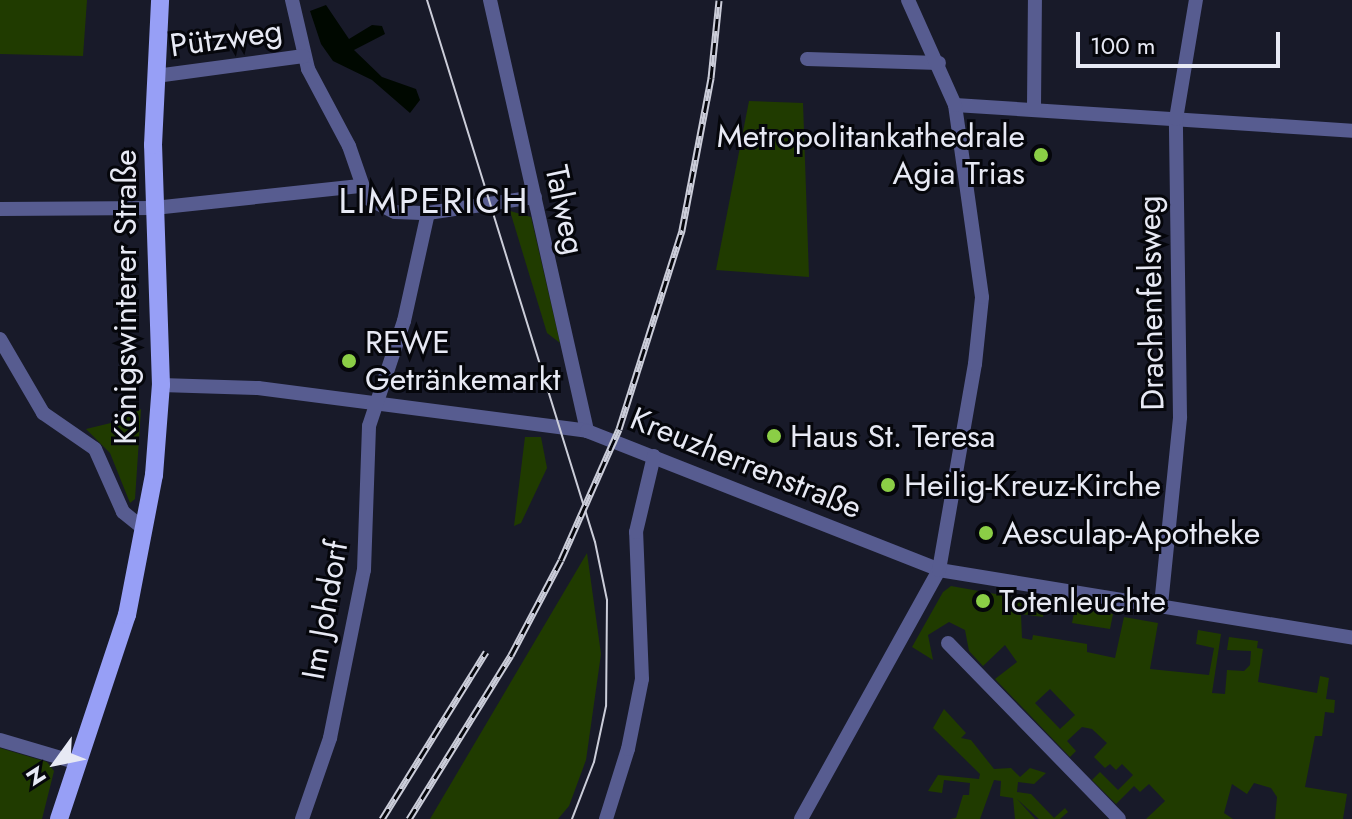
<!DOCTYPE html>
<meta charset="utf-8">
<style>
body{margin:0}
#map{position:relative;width:1352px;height:819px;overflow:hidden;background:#181a29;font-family:Jost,sans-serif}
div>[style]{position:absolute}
.green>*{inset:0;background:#203b00}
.water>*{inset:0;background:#000800}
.minor>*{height:14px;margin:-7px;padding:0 7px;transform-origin:7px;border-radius:7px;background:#575c90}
.major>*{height:18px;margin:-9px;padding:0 9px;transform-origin:9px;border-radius:9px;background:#979ff6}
.tram>*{height:2px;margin:-1px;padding:0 1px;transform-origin:1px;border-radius:1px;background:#cbcdd9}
.rail>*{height:7px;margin-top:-3.5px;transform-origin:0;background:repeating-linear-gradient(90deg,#05060b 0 12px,#cbcdd9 0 24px);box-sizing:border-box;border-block:2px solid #cbcdd9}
.dots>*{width:22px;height:22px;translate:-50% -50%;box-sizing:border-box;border:4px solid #05060b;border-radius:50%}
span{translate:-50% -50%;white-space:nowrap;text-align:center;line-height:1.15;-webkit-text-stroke:6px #05060b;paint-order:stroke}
.street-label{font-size:32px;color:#e7e9f4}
.poi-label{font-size:32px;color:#e7e9f4}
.right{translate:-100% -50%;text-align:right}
.left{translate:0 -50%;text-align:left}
.quarter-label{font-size:36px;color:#e7e9f4;letter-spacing:2px}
.north{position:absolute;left:16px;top:723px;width:80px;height:80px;-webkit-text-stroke:6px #05060b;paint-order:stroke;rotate:237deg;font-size:22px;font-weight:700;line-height:32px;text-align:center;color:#e7e9f4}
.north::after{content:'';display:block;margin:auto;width:28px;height:36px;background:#e7e9f4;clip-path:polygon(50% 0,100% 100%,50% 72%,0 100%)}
.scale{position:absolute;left:1076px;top:32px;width:204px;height:36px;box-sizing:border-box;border:4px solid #e7e9f4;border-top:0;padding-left:10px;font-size:24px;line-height:28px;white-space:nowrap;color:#e7e9f4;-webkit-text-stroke:6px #05060b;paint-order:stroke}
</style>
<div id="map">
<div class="green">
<div style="clip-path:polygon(0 0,87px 0,83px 56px,0 54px)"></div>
<div style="clip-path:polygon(749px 101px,803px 103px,809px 277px,716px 270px)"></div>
<div style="clip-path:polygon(510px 211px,531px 217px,560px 343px,547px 333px)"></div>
<div style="clip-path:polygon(141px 409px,135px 499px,130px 503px,110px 453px,86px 429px,119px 421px)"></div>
<div style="clip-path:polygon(525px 437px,541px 437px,547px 468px,521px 523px,514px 526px)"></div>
<div style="clip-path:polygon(587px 553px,601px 654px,586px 760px,569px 806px,558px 819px,430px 819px)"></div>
<div style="clip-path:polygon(evenodd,951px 586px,1045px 603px,1043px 617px,1021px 614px,1022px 638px,1032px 640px,1033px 635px,1087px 644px,1087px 652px,1115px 658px,1124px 617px,1158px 623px,1150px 669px,1209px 675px,1214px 648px,1196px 644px,1198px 630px,1221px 634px,1212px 693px,1225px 694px,1227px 670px,1244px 671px,1250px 665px,1251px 651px,1227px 650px,1229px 637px,1258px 641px,1257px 648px,1263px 649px,1258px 682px,1317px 693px,1320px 676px,1329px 678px,1326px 699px,1335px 700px,1334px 713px,1325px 712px,1322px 736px,1315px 736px,1305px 787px,1347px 794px,1343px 819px,1275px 819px,1277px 797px,1271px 788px,1254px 783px,1247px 794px,1232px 784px,1224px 813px,1233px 819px,1146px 819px,1165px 801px,1149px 784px,1140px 792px,1134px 786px,1116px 804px,1092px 780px,1100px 772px,1118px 790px,1133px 775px,1122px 764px,1116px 770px,1110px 764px,1105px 768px,1094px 757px,1107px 743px,1092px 729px,1082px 727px,1067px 741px,1076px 751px,1070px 757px,995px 679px,1017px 662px,1005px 645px,983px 666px,969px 651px,965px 630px,949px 622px,928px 635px,933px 660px,912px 647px,943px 592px,951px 586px,1050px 689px,1075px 715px,1060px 729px,1035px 703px,1050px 689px)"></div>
<div style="clip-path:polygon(1075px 608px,1113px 614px,1110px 629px,1072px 623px)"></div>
<div style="clip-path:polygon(944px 709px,966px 733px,961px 738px,971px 740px,994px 769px,1011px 768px,1020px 777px,1030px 768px,1046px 773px,1034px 784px,1018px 782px,1017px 792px,1031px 794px,1054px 818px,1065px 808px,1068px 812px,1060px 819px,1039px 819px,1017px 799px,1035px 819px,1015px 819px,1013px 798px,1000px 796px,1001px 781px,994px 780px,980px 819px,950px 819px,956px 818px,963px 795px,969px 795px,970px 783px,944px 780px,942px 793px,928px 791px,938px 775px,979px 779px,980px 774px,933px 728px)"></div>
<div style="clip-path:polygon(0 748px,47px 762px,54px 771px,42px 819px,0 819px)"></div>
</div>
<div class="water">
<div style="clip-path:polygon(326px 5px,349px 39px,372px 25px,382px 26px,385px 34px,354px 50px,382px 77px,416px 89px,420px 100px,410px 113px,372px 80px,333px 61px,321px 44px,310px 11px)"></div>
</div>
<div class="minor">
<div style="left:292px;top:0;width:71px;rotate:76.9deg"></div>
<div style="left:308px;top:69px;width:87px;rotate:62deg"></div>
<div style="left:349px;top:146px;width:55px;rotate:70.9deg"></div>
<div style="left:367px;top:198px;width:31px;rotate:27deg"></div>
<div style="left:395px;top:212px;width:33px;rotate:2deg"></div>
<div style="left:428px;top:213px;width:108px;rotate:-8.5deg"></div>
<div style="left:490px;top:0;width:442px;rotate:77.3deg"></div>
<div style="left:807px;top:59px;width:132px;rotate:1.7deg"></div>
<div style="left:156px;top:76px;width:149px;rotate:-7.7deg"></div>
<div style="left:955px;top:105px;width:398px;rotate:3.7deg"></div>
<div style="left:1034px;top:107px;width:107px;rotate:-89.5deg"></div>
<div style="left:0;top:209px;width:154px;rotate:-0.4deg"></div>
<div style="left:154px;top:208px;width:207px;rotate:-6.1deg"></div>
<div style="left:0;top:339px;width:86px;rotate:59.8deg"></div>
<div style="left:43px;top:413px;width:63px;rotate:34.7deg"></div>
<div style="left:95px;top:449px;width:69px;rotate:66deg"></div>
<div style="left:123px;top:512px;width:28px;rotate:39deg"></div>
<div style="left:161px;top:385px;width:97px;rotate:1.8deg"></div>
<div style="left:258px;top:388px;width:332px;rotate:7.4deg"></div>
<div style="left:587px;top:431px;width:378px;rotate:21.5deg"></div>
<div style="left:939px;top:570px;width:419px;rotate:9.3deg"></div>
<div style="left:1161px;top:605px;width:189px;rotate:-84.2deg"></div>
<div style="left:1180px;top:417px;width:298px;rotate:-90.8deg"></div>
<div style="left:1176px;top:119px;width:121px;rotate:-80.5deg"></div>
<div style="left:948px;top:643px;width:245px;rotate:45.8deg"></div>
<div style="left:0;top:740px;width:81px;rotate:16.4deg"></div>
<div style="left:302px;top:819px;width:86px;rotate:-70.9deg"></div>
<div style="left:330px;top:738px;width:171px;rotate:-78.6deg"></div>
<div style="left:364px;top:570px;width:144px;rotate:-88deg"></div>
<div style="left:369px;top:426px;width:111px;rotate:-71.6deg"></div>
<div style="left:404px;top:321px;width:111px;rotate:-77.5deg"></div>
<div style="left:606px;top:819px;width:73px;rotate:-72.6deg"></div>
<div style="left:628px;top:749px;width:71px;rotate:-78.7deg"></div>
<div style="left:642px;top:679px;width:147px;rotate:-92.3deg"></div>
<div style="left:636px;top:532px;width:78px;rotate:-76.7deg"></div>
<div style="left:801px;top:819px;width:285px;rotate:-61deg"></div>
<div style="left:939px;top:570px;width:209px;rotate:-80.1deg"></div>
<div style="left:975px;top:364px;width:67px;rotate:-84deg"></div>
<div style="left:982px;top:297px;width:194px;rotate:-98deg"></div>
<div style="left:955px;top:105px;width:115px;rotate:-114.1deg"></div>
</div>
<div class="major">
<div style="left:59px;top:819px;width:215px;rotate:-71.6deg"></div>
<div style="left:127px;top:615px;width:143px;rotate:-79.1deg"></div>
<div style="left:154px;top:475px;width:90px;rotate:-85.6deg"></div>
<div style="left:161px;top:385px;width:240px;rotate:-91.9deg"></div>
<div style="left:153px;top:145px;width:145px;rotate:-87.2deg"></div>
</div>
<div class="tram">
<div style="left:427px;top:0;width:567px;rotate:72.78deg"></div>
<div style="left:595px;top:542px;width:59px;rotate:78.3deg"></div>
<div style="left:607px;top:600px;width:106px;rotate:90.5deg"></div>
<div style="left:606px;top:706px;width:57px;rotate:102.1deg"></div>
<div style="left:594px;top:762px;width:61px;rotate:111.1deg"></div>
</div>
<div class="rail">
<div style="left:382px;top:819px;width:197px;rotate:-58.1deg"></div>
<div style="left:409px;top:819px;width:193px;rotate:-58.1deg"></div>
<div style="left:511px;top:655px;width:107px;rotate:-62.2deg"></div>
<div style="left:561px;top:560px;width:143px;rotate:-66.1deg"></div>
<div style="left:619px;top:429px;width:209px;rotate:-72.4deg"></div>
<div style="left:682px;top:230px;width:155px;rotate:-79.2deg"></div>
<div style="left:711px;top:78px;width:78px;rotate:-84.1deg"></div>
</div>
<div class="dots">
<div style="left:1041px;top:155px;background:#8bce46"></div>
<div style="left:349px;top:361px;background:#8bce46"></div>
<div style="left:774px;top:436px;background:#8bce46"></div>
<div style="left:888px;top:485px;background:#8bce46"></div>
<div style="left:986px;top:533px;background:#8bce46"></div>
<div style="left:983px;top:601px;background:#8bce46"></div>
</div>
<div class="street-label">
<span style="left:226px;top:38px;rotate:-8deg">Pützweg</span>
<span style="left:565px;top:210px;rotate:78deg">Talweg</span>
<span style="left:125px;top:297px;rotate:-90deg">Königswinterer Straße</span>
<span style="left:1151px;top:303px;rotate:-91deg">Drachenfelsweg</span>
<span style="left:746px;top:463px;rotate:22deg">Kreuzherrenstraße</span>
<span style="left:325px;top:610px;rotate:-80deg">Im Johdorf</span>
</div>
<div class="poi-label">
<span class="right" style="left:1025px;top:155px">Metropolitankathedrale<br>Agia Trias</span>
<span class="left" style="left:365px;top:361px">REWE<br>Getränkemarkt</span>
<span class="left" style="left:790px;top:436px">Haus St. Teresa</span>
<span class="left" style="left:904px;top:485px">Heilig-Kreuz-Kirche</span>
<span class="left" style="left:1002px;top:533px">Aesculap-Apotheke</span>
<span class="left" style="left:999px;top:601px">Totenleuchte</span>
</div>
<div class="quarter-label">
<span style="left:434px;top:201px">LIMPERICH</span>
</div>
<div class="north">N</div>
<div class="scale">100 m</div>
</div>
